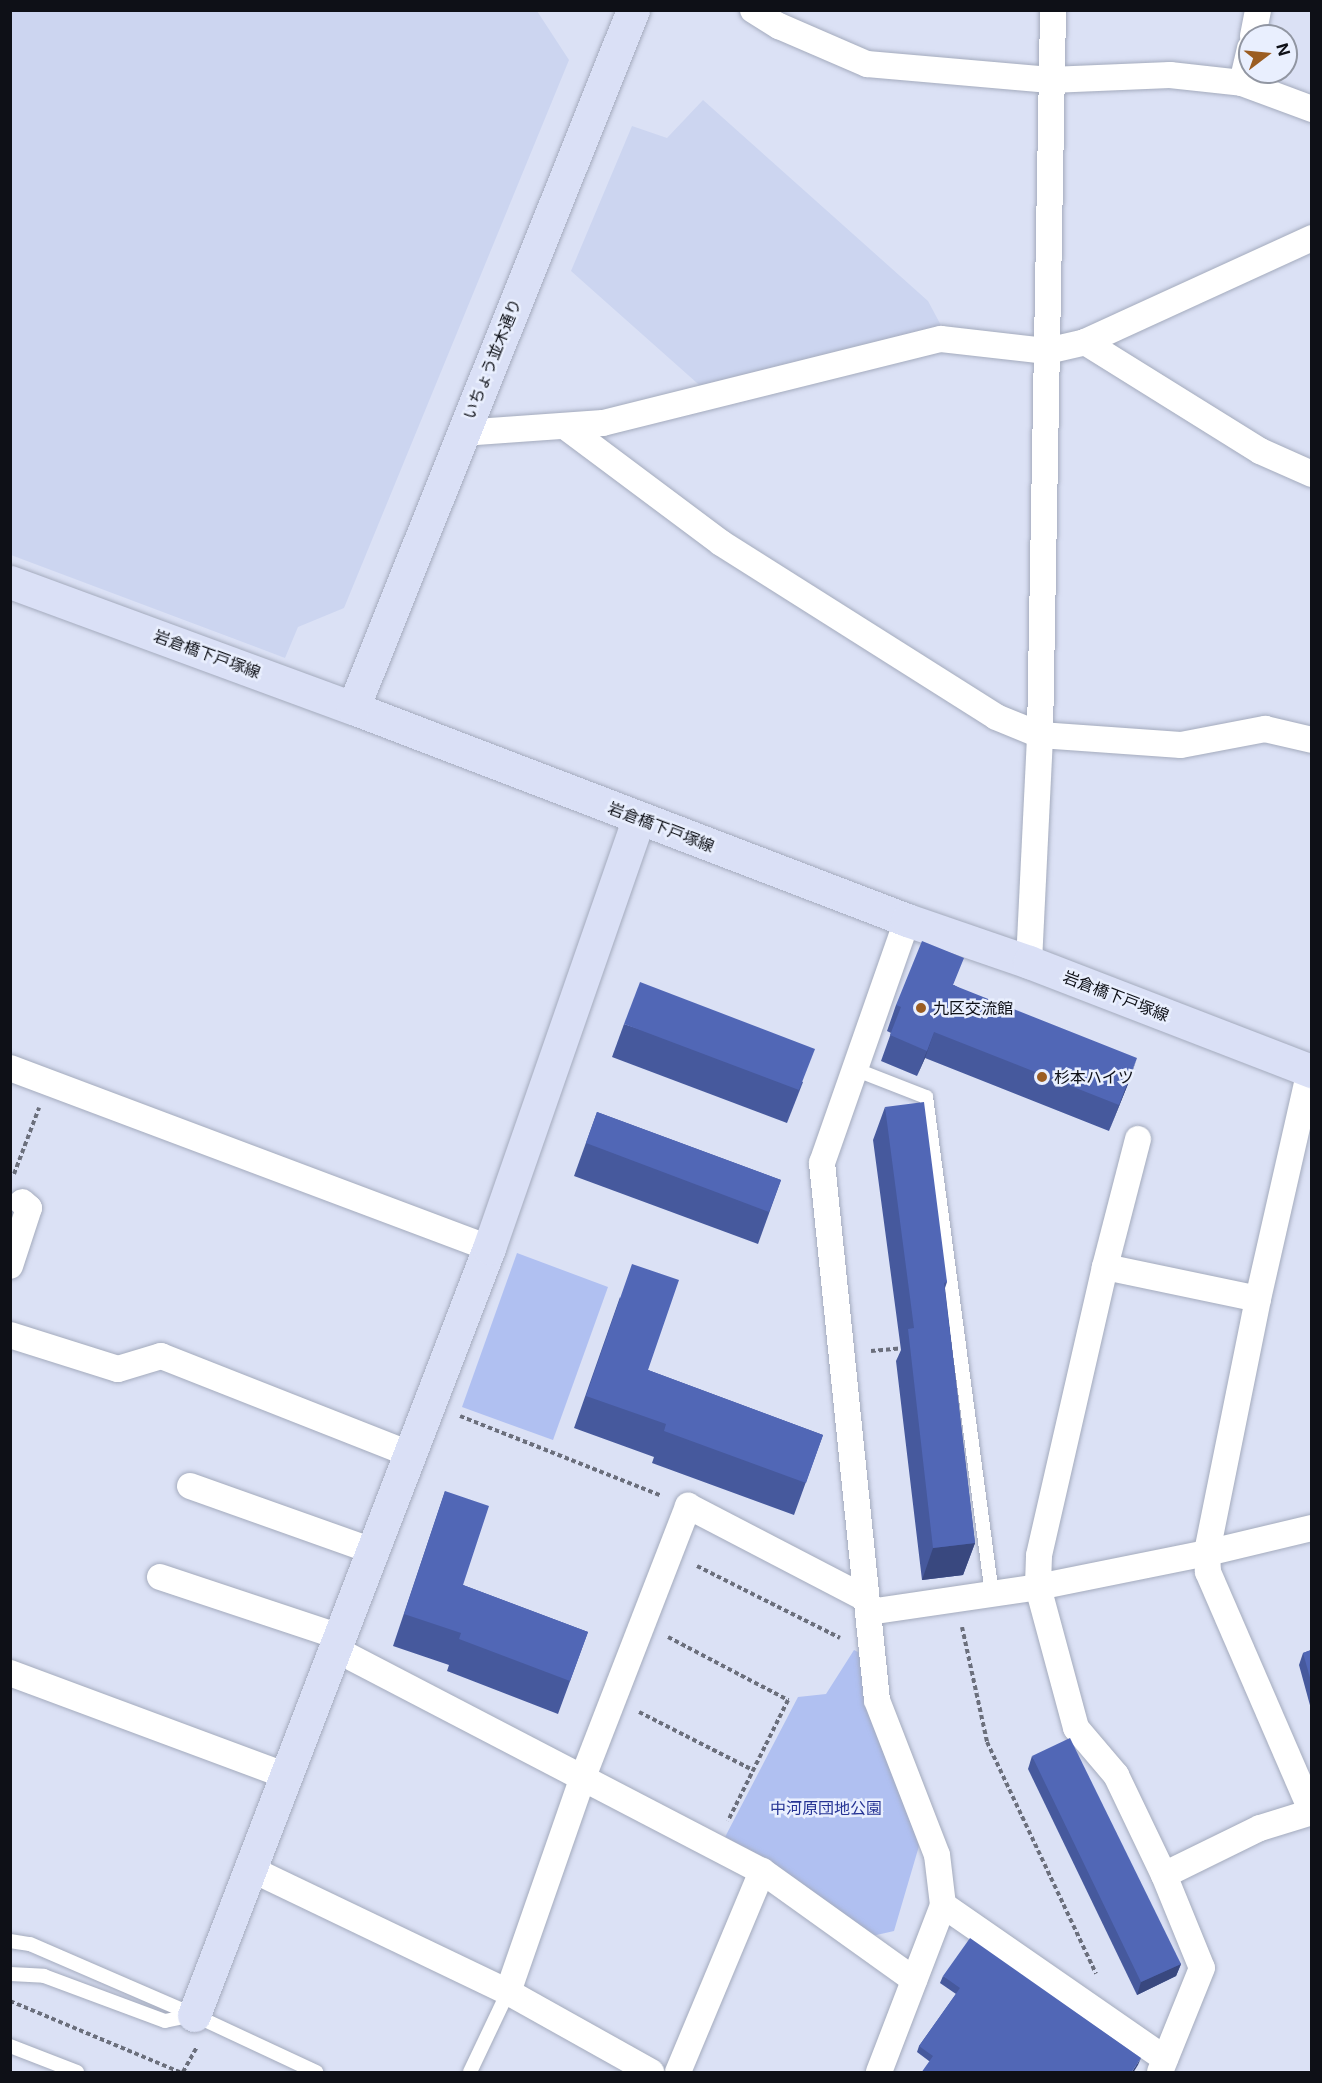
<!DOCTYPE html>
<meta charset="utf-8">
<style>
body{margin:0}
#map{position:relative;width:1322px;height:2083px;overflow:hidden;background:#dbe1f5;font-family:Inter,"Noto Sans JP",sans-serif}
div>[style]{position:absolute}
.built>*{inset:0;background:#ccd5f0}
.green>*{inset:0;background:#b0c0f1}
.path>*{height:4px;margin-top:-2px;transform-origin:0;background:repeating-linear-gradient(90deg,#6b6f7c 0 4.5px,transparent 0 7.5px)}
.roads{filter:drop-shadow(0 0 2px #a4abbd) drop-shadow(0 0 2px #a4abbd)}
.lane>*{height:14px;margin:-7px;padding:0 7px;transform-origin:7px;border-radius:7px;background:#fff}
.street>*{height:26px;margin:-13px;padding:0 13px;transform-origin:13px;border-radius:13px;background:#fff}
.secondary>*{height:33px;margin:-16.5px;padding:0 16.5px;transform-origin:16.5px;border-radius:16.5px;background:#dae0f6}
.wall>*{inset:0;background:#46599d}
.shaded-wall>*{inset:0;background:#39487f}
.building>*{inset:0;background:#5167b6}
.dots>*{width:16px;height:16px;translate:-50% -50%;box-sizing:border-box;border:3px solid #e9effe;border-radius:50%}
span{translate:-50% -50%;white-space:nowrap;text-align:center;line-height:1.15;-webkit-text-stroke:5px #e9effe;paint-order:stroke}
.street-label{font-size:16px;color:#0e1017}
.poi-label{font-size:16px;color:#0e1017}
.left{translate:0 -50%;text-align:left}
.park-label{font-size:16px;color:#263494}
.frame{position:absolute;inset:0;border:12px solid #0e1017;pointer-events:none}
.north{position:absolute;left:1238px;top:24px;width:60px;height:60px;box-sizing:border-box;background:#e9effe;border:2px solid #9196a2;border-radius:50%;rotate:74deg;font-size:16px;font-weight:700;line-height:24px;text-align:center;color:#0e1017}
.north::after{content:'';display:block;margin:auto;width:21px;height:27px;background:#9b5d22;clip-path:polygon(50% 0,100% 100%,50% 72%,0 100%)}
</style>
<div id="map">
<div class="built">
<div style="clip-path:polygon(10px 11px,537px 11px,569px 60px,344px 608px,298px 627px,285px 658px,11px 555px)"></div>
<div style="clip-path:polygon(703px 100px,928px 301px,944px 331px,706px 391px,571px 271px,632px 126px,667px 138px)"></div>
</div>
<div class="green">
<div style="clip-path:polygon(517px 1253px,608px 1287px,553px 1440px,462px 1407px)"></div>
<div style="clip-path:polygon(854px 1650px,860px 1653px,870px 1705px,919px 1846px,894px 1931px,872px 1936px,765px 1858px,725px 1837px,798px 1697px,826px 1694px)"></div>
</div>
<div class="path">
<div style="left:14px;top:1174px;width:71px;rotate:-69.3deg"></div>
<div style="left:871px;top:1351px;width:34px;rotate:-5deg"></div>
<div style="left:460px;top:1416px;width:217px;rotate:21.6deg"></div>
<div style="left:697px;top:1566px;width:160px;rotate:26.7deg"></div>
<div style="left:962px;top:1627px;width:118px;rotate:77.7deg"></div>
<div style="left:987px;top:1742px;width:256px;rotate:64.8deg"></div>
<div style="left:668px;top:1637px;width:136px;rotate:27.7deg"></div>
<div style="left:788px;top:1700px;width:135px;rotate:116.4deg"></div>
<div style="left:639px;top:1712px;width:128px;rotate:27deg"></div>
<div style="left:10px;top:2001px;width:184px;rotate:22.7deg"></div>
<div style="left:183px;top:2072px;width:29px;rotate:-61deg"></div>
</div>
<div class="roads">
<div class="lane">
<div style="left:857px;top:1070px;width:74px;rotate:21.4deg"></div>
<div style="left:926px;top:1097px;width:501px;rotate:82.44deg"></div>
<div style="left:10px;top:1941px;width:20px;rotate:9deg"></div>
<div style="left:30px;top:1944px;width:179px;rotate:23.4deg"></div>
<div style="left:194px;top:2015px;width:135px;rotate:25deg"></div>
<div style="left:10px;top:1974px;width:34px;rotate:3deg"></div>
<div style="left:44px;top:1976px;width:129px;rotate:20.4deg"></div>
<div style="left:165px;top:2021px;width:30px;rotate:-12deg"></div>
<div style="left:10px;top:2046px;width:72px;rotate:21.2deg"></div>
<div style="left:470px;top:2072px;width:89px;rotate:-64.6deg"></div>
</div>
<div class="street">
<div style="left:753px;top:10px;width:31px;rotate:32deg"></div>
<div style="left:779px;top:26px;width:96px;rotate:23.4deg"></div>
<div style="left:867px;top:64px;width:184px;rotate:5deg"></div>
<div style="left:1050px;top:80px;width:120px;rotate:-2.4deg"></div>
<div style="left:1170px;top:75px;width:72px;rotate:6.3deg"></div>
<div style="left:1242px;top:83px;width:75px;rotate:20.4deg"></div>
<div style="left:1253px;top:36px;width:26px;rotate:-79deg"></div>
<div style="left:1242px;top:83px;width:36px;rotate:-77deg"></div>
<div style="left:1085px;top:342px;width:206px;rotate:31.9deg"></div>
<div style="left:1260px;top:451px;width:57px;rotate:23.9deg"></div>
<div style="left:566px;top:427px;width:194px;rotate:36.8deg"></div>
<div style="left:721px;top:543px;width:325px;rotate:32.3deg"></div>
<div style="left:996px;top:717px;width:48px;rotate:22.2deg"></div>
<div style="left:1040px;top:735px;width:141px;rotate:4.1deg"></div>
<div style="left:1181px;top:745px;width:86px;rotate:-10.8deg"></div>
<div style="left:1265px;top:729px;width:48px;rotate:13.2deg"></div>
<div style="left:462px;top:433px;width:141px;rotate:-4.1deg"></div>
<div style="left:603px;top:423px;width:348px;rotate:-14deg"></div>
<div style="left:941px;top:339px;width:107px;rotate:6.5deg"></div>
<div style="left:1047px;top:351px;width:39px;rotate:-13deg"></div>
<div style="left:1085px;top:342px;width:250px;rotate:-24.6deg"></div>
<div style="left:1029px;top:962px;width:227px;rotate:-87.2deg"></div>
<div style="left:1040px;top:735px;width:725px;rotate:-88.97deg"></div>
<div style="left:10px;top:1068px;width:512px;rotate:20.6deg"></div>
<div style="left:1310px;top:1070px;width:235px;rotate:102.8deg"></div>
<div style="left:1258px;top:1299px;width:259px;rotate:101.4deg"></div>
<div style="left:1207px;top:1553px;width:19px;rotate:87deg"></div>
<div style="left:1208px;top:1572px;width:262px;rotate:66.6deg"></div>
<div style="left:1138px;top:1139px;width:132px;rotate:104.5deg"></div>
<div style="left:1105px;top:1267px;width:296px;rotate:102.9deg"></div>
<div style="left:1039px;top:1556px;width:31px;rotate:92deg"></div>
<div style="left:1038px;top:1587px;width:146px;rotate:74.9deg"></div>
<div style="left:1076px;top:1728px;width:62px;rotate:49.6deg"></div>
<div style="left:1116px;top:1775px;width:111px;rotate:64.4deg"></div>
<div style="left:1164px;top:1875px;width:100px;rotate:67.8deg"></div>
<div style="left:1202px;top:1968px;width:112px;rotate:112deg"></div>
<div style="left:10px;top:1266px;width:61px;rotate:-71.9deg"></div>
<div style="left:29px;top:1208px;width:9px;rotate:-139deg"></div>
<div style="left:1105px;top:1267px;width:156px;rotate:11.8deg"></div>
<div style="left:10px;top:1335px;width:113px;rotate:17.5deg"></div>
<div style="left:118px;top:1369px;width:45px;rotate:-16.8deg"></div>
<div style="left:161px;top:1356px;width:268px;rotate:21.5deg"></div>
<div style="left:190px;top:1486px;width:194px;rotate:19.6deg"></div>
<div style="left:160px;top:1577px;width:190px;rotate:18.4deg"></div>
<div style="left:869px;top:1612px;width:171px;rotate:-8.4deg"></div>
<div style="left:1038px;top:1587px;width:172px;rotate:-11.4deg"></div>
<div style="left:1207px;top:1553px;width:108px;rotate:-13.4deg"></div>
<div style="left:335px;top:1649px;width:481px;rotate:27.5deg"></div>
<div style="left:762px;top:1871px;width:187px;rotate:35.6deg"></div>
<div style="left:10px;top:1673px;width:296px;rotate:20.4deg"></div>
<div style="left:251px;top:1869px;width:285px;rotate:25.6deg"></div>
<div style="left:508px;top:1992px;width:164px;rotate:29.2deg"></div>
<div style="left:1164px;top:1875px;width:107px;rotate:-26.1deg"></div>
<div style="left:1260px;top:1828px;width:54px;rotate:-17.1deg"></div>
<div style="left:943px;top:1905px;width:270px;rotate:34.7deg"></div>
<div style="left:508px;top:1992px;width:228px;rotate:-70.8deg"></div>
<div style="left:583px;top:1777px;width:291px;rotate:-68.8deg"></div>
<div style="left:688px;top:1506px;width:199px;rotate:27.5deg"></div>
<div style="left:678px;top:2072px;width:218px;rotate:-67.3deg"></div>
<div style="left:879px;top:2072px;width:179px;rotate:-69deg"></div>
<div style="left:943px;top:1905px;width:50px;rotate:-96.8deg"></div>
<div style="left:937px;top:1855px;width:166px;rotate:-111.2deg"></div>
<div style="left:877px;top:1700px;width:540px;rotate:-95.85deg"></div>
<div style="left:822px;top:1163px;width:257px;rotate:-70.7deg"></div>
</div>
<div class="secondary">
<div style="left:10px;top:582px;width:365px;rotate:20.2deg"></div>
<div style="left:353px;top:708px;width:593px;rotate:20.94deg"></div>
<div style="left:907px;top:920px;width:129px;rotate:19deg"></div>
<div style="left:1029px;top:962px;width:303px;rotate:21.1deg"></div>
<div style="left:353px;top:708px;width:752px;rotate:-68.14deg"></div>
<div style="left:194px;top:2015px;width:822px;rotate:-68.96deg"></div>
<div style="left:489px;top:1248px;width:454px;rotate:-70.8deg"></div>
</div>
</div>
<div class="wall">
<div style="clip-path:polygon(954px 985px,1128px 1084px,1109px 1131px,925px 1058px,917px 1076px,881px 1061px,891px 1033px,887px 1031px,896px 1005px)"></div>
<div style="clip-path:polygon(624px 1024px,803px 1082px,787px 1123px,612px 1057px)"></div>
<div style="clip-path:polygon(885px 1107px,947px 1282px,945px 1288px,975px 1543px,963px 1575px,922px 1580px,896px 1361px,901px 1350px,873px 1140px)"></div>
<div style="clip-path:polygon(597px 1112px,781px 1180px,758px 1244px,574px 1176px)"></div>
<div style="clip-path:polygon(620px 1297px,648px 1370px,823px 1435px,794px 1515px,652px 1463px,654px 1457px,574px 1428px)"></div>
<div style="clip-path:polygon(445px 1491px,463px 1585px,588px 1632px,558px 1714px,447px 1671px,449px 1665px,393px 1646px)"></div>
<div style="clip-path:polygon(1311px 1650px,1311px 1709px,1299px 1665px,1303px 1653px)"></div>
<div style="clip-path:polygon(1032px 1756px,1181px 1964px,1176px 1976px,1137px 1995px,1028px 1769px)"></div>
<div style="clip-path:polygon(943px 1976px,1138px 2065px,929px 2061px,917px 2052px,919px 2046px,956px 1994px,940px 1983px)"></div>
</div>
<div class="shaded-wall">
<div style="clip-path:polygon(934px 1032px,925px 1058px,917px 1076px,927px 1051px)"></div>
<div style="clip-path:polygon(1137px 1058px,1128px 1084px,1109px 1131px,1119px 1105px)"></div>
<div style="clip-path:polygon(975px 1543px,963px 1575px,922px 1580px,933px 1548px)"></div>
<div style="clip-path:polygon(1181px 1964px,1176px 1976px,1137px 1995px,1141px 1982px)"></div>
<div style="clip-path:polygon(1141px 2058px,1138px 2065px,1133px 2073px,1131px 2073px)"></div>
</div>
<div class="building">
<div style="clip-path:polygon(922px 941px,964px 958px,953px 985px,1137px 1058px,1119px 1105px,934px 1032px,927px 1051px,890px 1035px,901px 1007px,896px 1005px)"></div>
<div style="clip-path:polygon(640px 982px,815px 1049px,799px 1090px,624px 1024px)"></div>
<div style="clip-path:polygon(924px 1102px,947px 1282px,944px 1283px,975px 1543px,933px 1548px,908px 1329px,914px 1328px,885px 1107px)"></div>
<div style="clip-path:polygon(597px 1112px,781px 1180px,769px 1212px,586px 1143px)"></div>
<div style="clip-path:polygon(632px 1264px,679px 1280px,648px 1370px,823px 1435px,806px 1483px,664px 1431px,666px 1424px,586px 1396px)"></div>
<div style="clip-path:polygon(445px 1491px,489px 1506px,463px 1585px,588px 1632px,570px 1681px,459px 1639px,461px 1633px,404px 1614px)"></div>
<div style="clip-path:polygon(1311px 1650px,1311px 1681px,1303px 1653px)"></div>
<div style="clip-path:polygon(1070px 1738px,1181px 1964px,1141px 1982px,1032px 1756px)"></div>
<div style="clip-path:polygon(970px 1938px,1141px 2058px,1131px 2073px,921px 2073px,933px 2056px,919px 2046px,960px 1988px,943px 1976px)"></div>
</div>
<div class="dots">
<div style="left:921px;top:1008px;background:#9b5d22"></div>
<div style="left:1042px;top:1077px;background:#9b5d22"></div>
</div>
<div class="street-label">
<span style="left:492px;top:359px;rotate:-68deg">いちょう並木通り</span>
<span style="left:207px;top:654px;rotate:20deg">岩倉橋下戸塚線</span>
<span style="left:661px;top:827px;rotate:21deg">岩倉橋下戸塚線</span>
<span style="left:1116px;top:996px;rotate:21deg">岩倉橋下戸塚線</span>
</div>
<div class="poi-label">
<span class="left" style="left:933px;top:1008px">九区交流館</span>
<span class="left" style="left:1054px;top:1077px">杉本ハイツ</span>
</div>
<div class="park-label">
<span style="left:826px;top:1808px">中河原団地公園</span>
</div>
<div class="frame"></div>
<div class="north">N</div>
</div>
